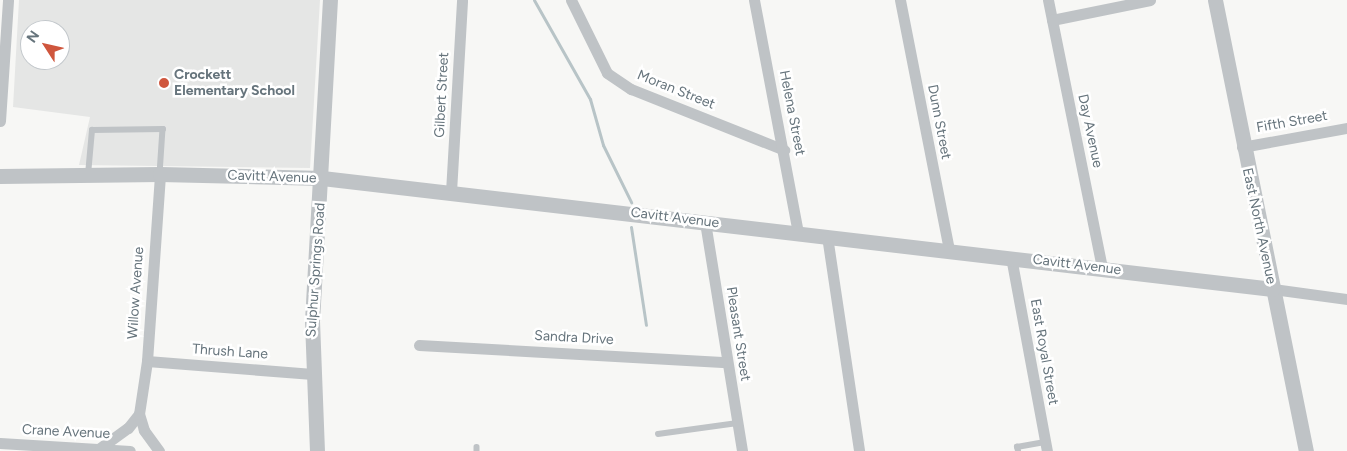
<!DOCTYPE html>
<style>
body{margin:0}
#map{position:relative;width:1347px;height:451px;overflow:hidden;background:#f7f7f5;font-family:Figtree,sans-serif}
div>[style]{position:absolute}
.built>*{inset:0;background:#e5e6e5}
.stream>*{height:3px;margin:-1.5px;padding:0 1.5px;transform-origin:1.5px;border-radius:1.5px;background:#b8c4c7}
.service>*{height:5.5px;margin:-2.75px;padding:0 2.75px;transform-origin:2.75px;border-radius:2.75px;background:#bfc3c6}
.minor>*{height:11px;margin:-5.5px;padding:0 5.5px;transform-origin:5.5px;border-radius:5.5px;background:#bfc3c6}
.tertiary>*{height:15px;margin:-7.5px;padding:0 7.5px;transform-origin:7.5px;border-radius:7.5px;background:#bfc3c6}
.dots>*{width:14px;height:14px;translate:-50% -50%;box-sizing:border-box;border:2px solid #fff;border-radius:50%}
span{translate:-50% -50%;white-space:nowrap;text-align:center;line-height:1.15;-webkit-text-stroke:5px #fff;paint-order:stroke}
.poi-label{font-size:14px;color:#66747c;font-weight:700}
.left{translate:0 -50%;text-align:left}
.street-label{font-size:14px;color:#66747c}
.north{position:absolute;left:20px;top:20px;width:50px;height:50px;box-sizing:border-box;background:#fff;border:1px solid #c2c7cb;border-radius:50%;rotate:305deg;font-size:14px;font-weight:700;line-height:20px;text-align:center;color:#66747c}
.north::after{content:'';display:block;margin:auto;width:18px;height:22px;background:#cf563d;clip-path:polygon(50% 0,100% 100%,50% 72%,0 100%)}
</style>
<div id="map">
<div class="built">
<div style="clip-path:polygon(evenodd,19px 0,320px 0,310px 168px,79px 165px,90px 117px,13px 107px,19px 0,30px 30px,60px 30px,60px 60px,30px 60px,30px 30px)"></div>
</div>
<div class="stream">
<div style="left:534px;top:0;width:114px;rotate:60.5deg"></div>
<div style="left:590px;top:99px;width:48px;rotate:74.2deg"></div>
<div style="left:603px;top:145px;width:64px;rotate:63.8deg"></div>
<div style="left:631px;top:227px;width:99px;rotate:81.3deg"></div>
</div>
<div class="service">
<div style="left:88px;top:175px;width:45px;rotate:-84.9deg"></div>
<div style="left:92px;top:130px;width:71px;rotate:-0.8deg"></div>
<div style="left:163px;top:129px;width:45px;rotate:93.8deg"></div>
<div style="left:658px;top:434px;width:80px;rotate:-7.9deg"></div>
<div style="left:477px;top:447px;width:4px;rotate:90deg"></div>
<div style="left:1018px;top:451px;width:4px;rotate:-104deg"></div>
<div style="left:1017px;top:447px;width:28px;rotate:-10deg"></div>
</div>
<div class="minor">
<div style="left:571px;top:0;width:81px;rotate:63.7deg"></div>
<div style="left:607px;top:73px;width:29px;rotate:34deg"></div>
<div style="left:631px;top:89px;width:165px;rotate:21.7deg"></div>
<div style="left:754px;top:0;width:237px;rotate:79.3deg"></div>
<div style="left:900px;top:0;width:255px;rotate:78.9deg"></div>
<div style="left:1048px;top:0;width:273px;rotate:78.6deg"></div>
<div style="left:1052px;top:20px;width:100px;rotate:-11.5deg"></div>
<div style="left:0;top:121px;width:121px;rotate:-86.2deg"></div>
<div style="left:1242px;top:147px;width:107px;rotate:-10.3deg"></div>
<div style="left:451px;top:192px;width:192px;rotate:-86.7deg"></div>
<div style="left:705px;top:222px;width:232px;rotate:80.8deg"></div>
<div style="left:827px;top:236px;width:217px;rotate:81.5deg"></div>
<div style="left:1011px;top:257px;width:197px;rotate:79.5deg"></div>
<div style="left:1273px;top:289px;width:75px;rotate:7.7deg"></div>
<div style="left:419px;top:345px;width:308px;rotate:3.2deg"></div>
<div style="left:147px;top:361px;width:166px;rotate:4.5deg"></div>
<div style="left:0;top:443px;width:130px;rotate:3.5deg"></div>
<div style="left:100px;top:448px;width:34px;rotate:-36deg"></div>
<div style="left:128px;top:428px;width:18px;rotate:-52deg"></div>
<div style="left:159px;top:451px;width:26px;rotate:-126deg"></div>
<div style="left:144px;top:430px;width:17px;rotate:-107deg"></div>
<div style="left:139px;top:414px;width:54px;rotate:-81.4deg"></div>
<div style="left:147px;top:361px;width:187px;rotate:-86deg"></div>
</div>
<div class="tertiary">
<div style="left:1215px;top:0;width:460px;rotate:78.6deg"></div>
<div style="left:0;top:176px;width:160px;rotate:-0.7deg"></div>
<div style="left:160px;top:174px;width:162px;rotate:1.4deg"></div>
<div style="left:322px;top:178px;width:957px;rotate:6.66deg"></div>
<div style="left:317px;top:451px;width:130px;rotate:-92.2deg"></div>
<div style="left:312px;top:321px;width:322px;rotate:-86.8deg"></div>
</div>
<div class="dots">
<div style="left:164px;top:83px;background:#cf563d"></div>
</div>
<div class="poi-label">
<span class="left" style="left:174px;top:83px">Crockett<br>Elementary School</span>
</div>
<div class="street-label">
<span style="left:676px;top:90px;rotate:22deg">Moran Street</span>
<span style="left:442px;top:95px;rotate:-87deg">Gilbert Street</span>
<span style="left:792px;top:113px;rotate:79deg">Helena Street</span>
<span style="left:939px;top:122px;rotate:79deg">Dunn Street</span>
<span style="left:1292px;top:122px;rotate:-10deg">Fifth Street</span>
<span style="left:1090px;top:131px;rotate:78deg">Day Avenue</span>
<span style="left:272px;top:177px;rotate:2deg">Cavitt Avenue</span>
<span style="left:675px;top:218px;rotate:7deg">Cavitt Avenue</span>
<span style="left:1259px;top:226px;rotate:78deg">East North Avenue</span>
<span style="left:1077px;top:265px;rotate:7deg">Cavitt Avenue</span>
<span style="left:316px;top:270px;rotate:-86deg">Sulphur Springs Road</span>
<span style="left:136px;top:293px;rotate:-86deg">Willow Avenue</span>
<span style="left:738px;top:334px;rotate:81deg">Pleasant Street</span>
<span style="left:574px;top:338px;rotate:3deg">Sandra Drive</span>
<span style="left:230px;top:352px;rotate:4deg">Thrush Lane</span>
<span style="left:1044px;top:352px;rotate:80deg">East Royal Street</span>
<span style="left:66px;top:432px;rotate:3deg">Crane Avenue</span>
</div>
<div class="north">N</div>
</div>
